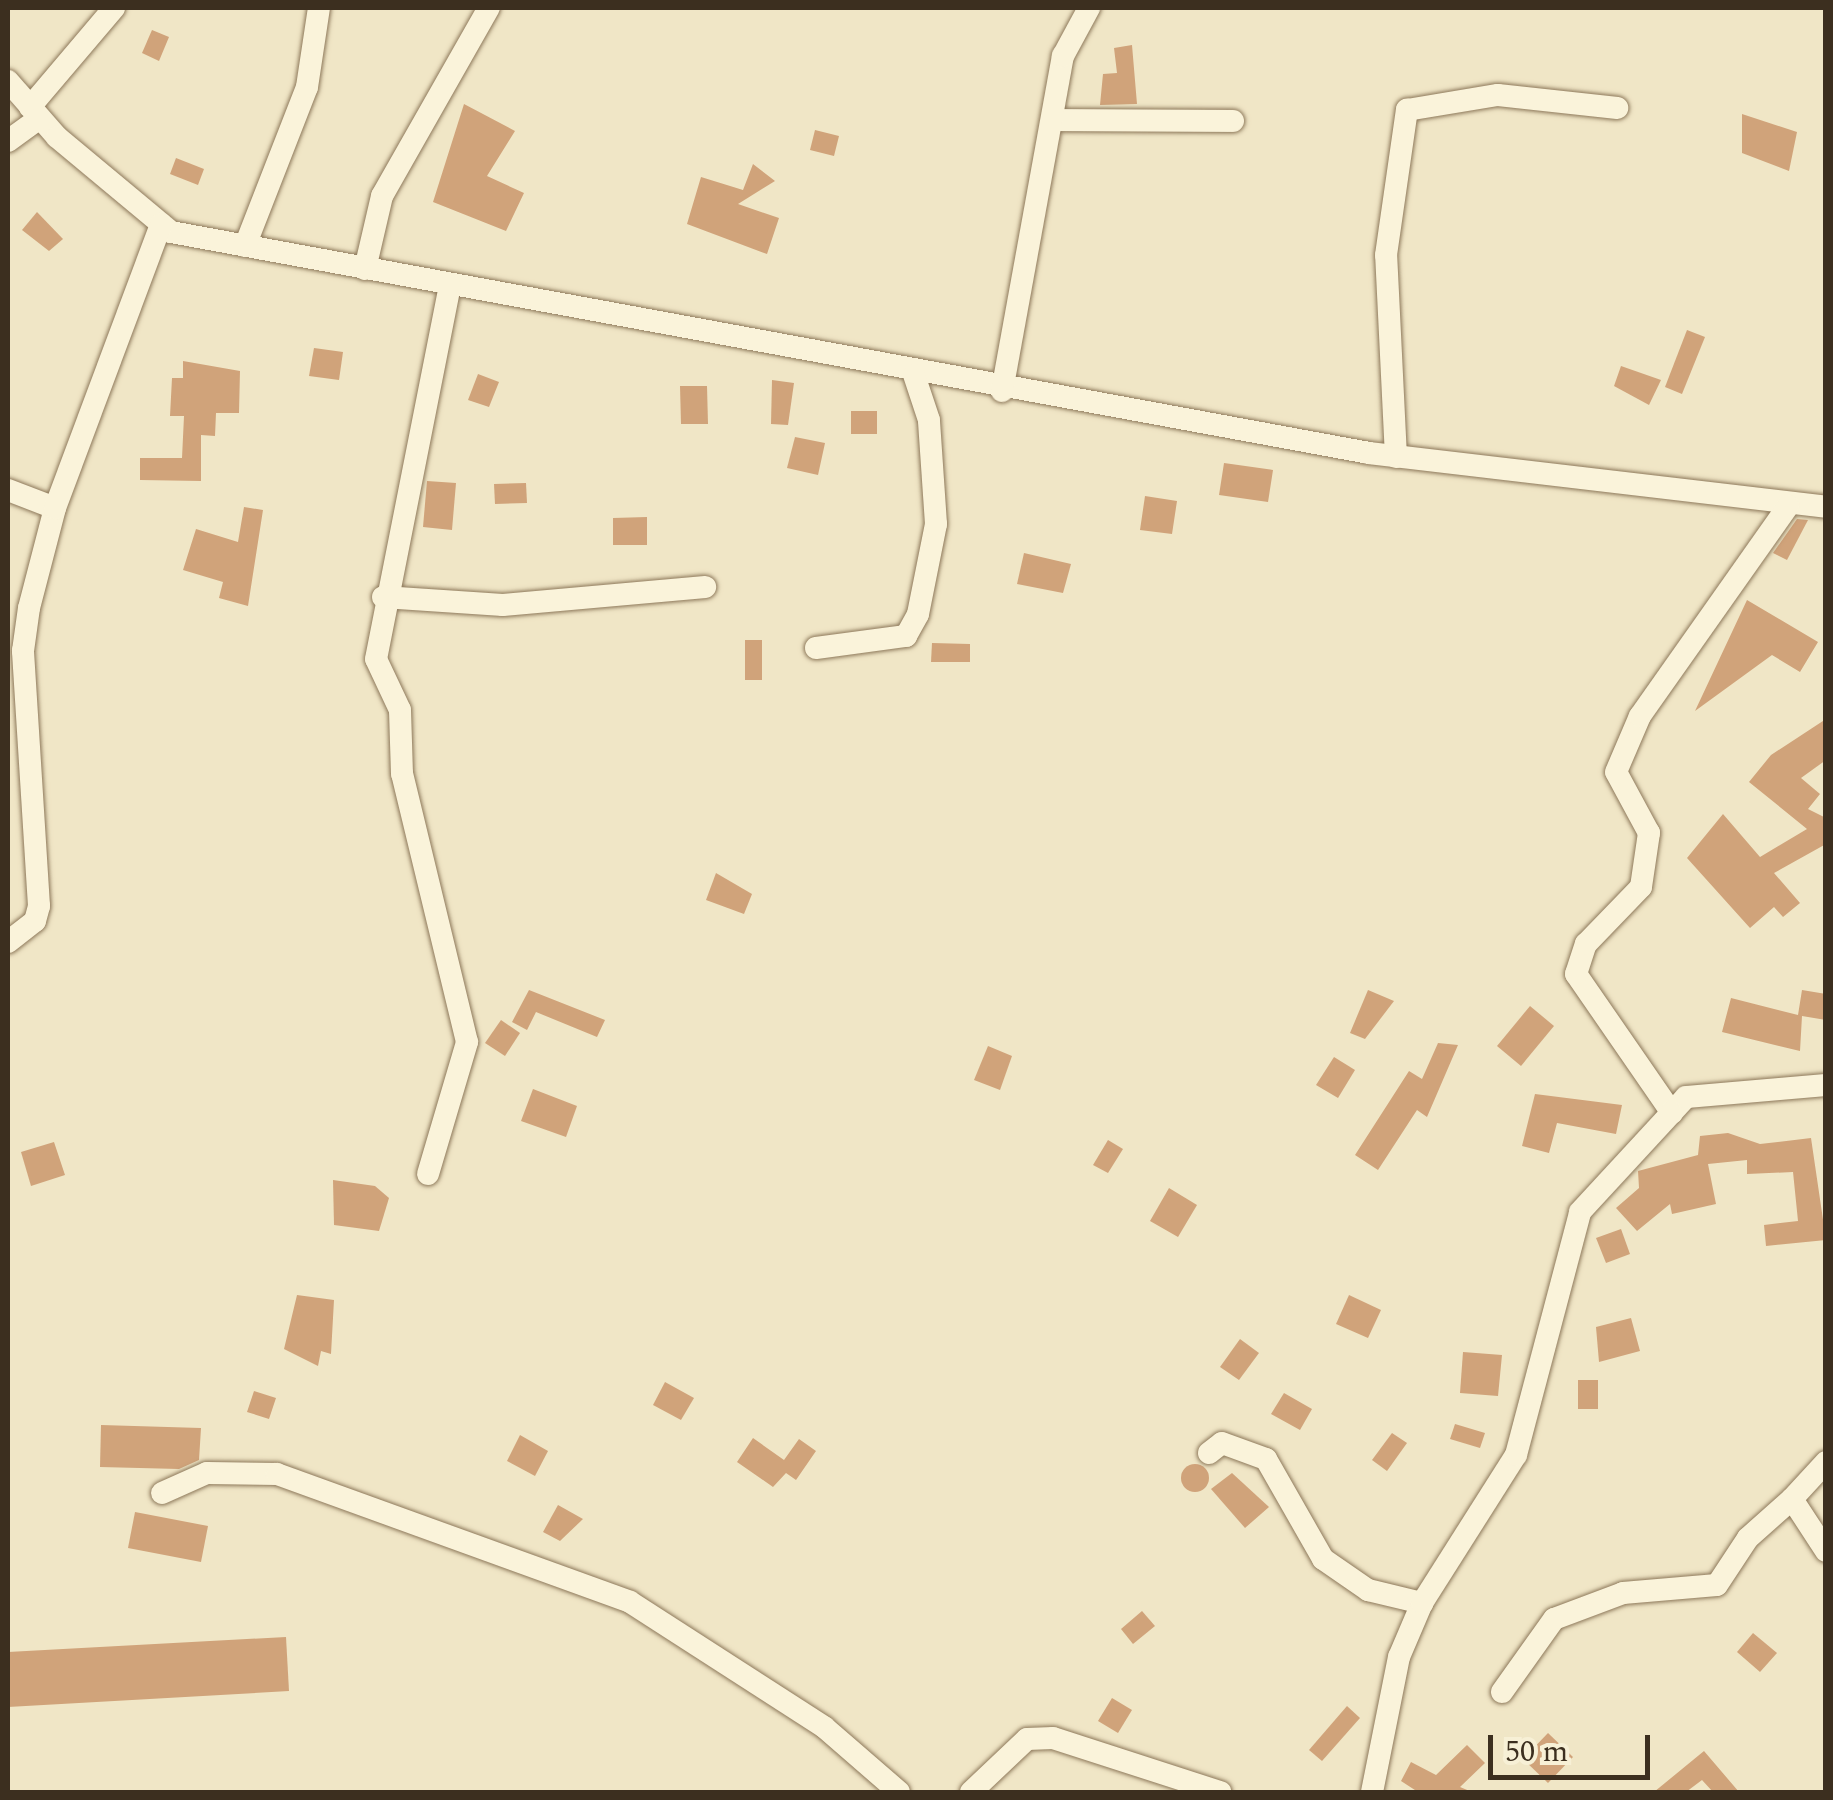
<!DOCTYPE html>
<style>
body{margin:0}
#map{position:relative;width:1833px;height:1800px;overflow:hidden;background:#f0e6c6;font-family:Spectral,serif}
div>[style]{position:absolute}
.building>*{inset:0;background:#d0a37a}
.round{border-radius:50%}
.roads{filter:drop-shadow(0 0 2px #8d785a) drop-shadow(0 0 2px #8d785a)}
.minor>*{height:22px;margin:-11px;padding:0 11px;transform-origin:11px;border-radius:11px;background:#faf3da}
span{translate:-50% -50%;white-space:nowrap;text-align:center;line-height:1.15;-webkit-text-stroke:10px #f7f0d6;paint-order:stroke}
.frame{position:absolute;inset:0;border:10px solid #3c2f1f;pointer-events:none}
.scale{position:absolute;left:1488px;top:1735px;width:162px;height:45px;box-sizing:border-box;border:5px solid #3c2f1f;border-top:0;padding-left:12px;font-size:30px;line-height:35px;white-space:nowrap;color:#3c2f1f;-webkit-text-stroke:8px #f7f0d6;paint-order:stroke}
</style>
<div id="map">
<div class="building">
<div style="clip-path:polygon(152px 30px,169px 37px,159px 61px,142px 53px)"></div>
<div style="clip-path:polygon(1132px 45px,1137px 104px,1100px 105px,1103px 74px,1117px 73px,1114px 48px)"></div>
<div style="clip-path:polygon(464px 104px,515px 131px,487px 176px,524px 193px,506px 231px,433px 202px)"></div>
<div style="clip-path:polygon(1742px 114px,1797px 132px,1789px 171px,1742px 153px)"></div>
<div style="clip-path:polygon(815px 130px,839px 136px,834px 156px,810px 150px)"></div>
<div style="clip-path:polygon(176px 158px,204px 169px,198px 185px,170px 174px)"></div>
<div style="clip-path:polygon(753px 164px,775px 181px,738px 204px,779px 218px,767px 254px,687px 224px,701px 177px,743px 190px)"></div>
<div style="clip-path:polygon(37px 212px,63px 239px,49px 251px,22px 230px)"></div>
<div style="clip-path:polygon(1687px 330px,1705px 337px,1682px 394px,1665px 387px)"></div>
<div style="clip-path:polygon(314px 348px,343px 352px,339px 380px,309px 376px)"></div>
<div style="clip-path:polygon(183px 361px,240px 371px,239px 413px,216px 413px,215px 436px,201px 435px,201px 481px,140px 480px,140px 458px,182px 458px,184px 416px,170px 416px,172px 378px,183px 378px)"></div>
<div style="clip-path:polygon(1621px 366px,1661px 380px,1649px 405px,1614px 386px)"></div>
<div style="clip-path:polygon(478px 374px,499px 382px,489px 407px,468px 400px)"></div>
<div style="clip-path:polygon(772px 380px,794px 383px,788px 425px,771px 424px)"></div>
<div style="clip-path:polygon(680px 386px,707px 386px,708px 424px,681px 424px)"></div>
<div style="clip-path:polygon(851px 411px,877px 411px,877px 434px,851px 434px)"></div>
<div style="clip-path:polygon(795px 437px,825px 443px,818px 475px,787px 468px)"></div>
<div style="clip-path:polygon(1224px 463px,1273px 470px,1268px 502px,1219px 495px)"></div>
<div style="clip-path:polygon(427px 481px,456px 483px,452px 530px,423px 527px)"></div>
<div style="clip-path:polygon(526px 483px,527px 503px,495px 504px,494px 484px)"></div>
<div style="clip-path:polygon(1145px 496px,1177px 501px,1172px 534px,1140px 530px)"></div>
<div style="clip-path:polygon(244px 507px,263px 510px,248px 606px,219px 598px,223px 582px,183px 570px,196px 529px,238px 542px)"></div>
<div style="clip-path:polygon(647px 517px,647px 545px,613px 545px,613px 518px)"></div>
<div style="clip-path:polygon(1797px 519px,1808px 520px,1787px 560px,1773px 553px)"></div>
<div style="clip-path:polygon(1024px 553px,1071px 564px,1063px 593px,1017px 584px)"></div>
<div style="clip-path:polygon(1747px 600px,1818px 642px,1800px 672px,1772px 655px,1695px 711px)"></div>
<div style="clip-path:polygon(745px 640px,762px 640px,762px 680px,745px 680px)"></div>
<div style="clip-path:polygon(932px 643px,970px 644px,970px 662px,931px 662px)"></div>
<div style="clip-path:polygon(1826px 719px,1826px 760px,1801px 778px,1820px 794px,1808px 809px,1826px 818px,1826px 844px,1774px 873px,1800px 903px,1783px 917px,1774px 907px,1750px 928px,1687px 858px,1723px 814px,1760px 857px,1807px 829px,1749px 782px,1771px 755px)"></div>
<div style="clip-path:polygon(716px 873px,752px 894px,744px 914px,706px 900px)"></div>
<div style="clip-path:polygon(529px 990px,605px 1020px,597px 1037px,536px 1012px,527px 1030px,512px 1022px)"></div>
<div style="clip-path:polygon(1368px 990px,1394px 1001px,1365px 1039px,1350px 1033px)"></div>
<div style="clip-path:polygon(1802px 990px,1826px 994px,1826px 1020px,1802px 1016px,1800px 1051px,1722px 1032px,1731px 998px,1798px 1015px)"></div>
<div style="clip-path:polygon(1530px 1006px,1554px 1026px,1521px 1066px,1497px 1046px)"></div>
<div style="clip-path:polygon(501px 1020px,520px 1033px,505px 1056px,485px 1043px)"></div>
<div style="clip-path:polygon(1438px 1043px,1458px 1045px,1427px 1117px,1417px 1110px,1378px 1170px,1355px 1155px,1409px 1071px,1422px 1079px)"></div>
<div style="clip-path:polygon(988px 1046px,1012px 1056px,1000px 1090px,974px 1080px)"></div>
<div style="clip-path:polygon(1334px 1057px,1355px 1070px,1338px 1098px,1316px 1085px)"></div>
<div style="clip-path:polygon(533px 1089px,577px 1106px,566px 1137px,521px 1121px)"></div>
<div style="clip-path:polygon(1535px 1094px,1622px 1105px,1616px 1134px,1557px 1123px,1549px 1153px,1522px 1146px)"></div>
<div style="clip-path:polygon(1728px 1133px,1760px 1144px,1811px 1138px,1826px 1240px,1766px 1246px,1764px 1225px,1798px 1221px,1793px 1172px,1747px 1174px,1747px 1160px,1708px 1164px,1716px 1204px,1672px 1214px,1670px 1204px,1637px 1231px,1616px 1208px,1639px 1188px,1638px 1171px,1698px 1155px,1700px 1136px)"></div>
<div style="clip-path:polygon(1108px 1140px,1123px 1149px,1108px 1173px,1093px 1165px)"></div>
<div style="clip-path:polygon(54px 1142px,65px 1175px,31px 1186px,21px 1152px)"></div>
<div style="clip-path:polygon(333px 1180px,375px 1186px,389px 1198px,379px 1231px,334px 1225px)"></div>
<div style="clip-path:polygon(1169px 1188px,1197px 1205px,1178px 1237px,1150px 1221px)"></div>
<div style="clip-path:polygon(1621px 1229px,1630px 1254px,1606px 1263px,1596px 1238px)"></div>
<div style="clip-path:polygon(297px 1295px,334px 1300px,331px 1354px,321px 1351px,318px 1366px,284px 1349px)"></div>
<div style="clip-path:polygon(1349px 1295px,1381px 1310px,1368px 1338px,1336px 1324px)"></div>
<div style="clip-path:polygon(1631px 1318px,1640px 1351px,1599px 1362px,1596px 1327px)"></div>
<div style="clip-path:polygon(1240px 1339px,1259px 1353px,1239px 1380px,1220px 1367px)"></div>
<div style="clip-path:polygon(1463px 1352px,1502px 1355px,1498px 1396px,1460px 1393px)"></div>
<div style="clip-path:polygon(1578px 1380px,1598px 1380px,1598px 1409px,1578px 1409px)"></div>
<div style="clip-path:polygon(665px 1382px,694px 1398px,681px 1420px,653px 1405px)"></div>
<div style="clip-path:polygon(254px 1391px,276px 1398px,269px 1419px,247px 1412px)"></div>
<div style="clip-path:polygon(1284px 1393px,1312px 1409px,1300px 1430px,1271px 1414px)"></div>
<div style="clip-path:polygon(1455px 1424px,1485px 1433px,1480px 1448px,1450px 1439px)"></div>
<div style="clip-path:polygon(101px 1425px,201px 1428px,199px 1460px,179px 1469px,100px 1467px)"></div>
<div style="clip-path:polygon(1392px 1433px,1407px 1443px,1387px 1471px,1372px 1460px)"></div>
<div style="clip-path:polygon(520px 1435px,548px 1451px,535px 1476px,507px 1461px)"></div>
<div style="clip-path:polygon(753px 1438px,784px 1460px,799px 1439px,816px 1451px,796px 1480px,786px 1473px,773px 1487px,737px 1462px)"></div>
<div class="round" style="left:1181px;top:1464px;width:28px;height:28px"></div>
<div style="clip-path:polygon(1232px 1473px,1269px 1507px,1245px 1528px,1211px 1489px)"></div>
<div style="clip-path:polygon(558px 1505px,583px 1519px,560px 1541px,543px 1532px)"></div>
<div style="clip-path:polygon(135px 1512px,208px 1526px,201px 1562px,128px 1548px)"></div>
<div style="clip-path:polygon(1142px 1611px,1155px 1626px,1133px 1644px,1121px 1629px)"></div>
<div style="clip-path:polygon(1753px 1633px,1777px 1653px,1760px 1672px,1737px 1652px)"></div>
<div style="clip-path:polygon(286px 1637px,289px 1691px,8px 1707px,8px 1652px)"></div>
<div style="clip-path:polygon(1112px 1698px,1132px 1710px,1118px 1733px,1098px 1721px)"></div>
<div style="clip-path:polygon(1347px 1706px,1360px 1718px,1322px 1761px,1309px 1750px)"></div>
<div style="clip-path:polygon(1548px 1733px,1573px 1757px,1548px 1783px,1523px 1759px)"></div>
<div style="clip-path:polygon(1467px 1745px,1485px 1763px,1460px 1787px,1472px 1792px,1418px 1792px,1401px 1781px,1411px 1762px,1436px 1775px)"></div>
<div style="clip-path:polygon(1704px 1751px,1739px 1792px,1713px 1792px,1702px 1780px,1686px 1792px,1654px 1792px)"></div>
</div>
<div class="roads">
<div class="minor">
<div style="left:8px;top:81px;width:74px;rotate:48.8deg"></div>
<div style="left:57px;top:137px;width:148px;rotate:39.8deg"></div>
<div style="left:171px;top:232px;width:1218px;rotate:10.45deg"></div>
<div style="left:1369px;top:453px;width:460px;rotate:6.7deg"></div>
<div style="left:30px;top:107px;width:130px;rotate:-49.7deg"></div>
<div style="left:1055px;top:120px;width:178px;rotate:0.3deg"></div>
<div style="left:8px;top:141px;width:39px;rotate:-36deg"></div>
<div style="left:245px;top:246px;width:171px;rotate:-68.7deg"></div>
<div style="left:307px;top:87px;width:80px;rotate:-81.4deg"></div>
<div style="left:365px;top:269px;width:75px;rotate:-76.9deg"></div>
<div style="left:382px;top:196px;width:216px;rotate:-60.4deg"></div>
<div style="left:1002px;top:391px;width:341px;rotate:-79.7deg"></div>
<div style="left:1063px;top:56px;width:55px;rotate:-61.6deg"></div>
<div style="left:1396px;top:457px;width:202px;rotate:-92.8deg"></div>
<div style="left:1386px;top:255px;width:147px;rotate:-81.8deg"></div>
<div style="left:1407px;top:110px;width:92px;rotate:-9.4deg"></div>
<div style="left:1498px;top:95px;width:120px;rotate:6.2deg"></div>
<div style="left:8px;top:490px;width:50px;rotate:21deg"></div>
<div style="left:383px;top:597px;width:120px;rotate:3.8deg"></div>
<div style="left:503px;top:605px;width:203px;rotate:-5.1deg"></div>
<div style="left:816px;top:648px;width:91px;rotate:-7.6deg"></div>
<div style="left:906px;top:636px;width:25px;rotate:-61deg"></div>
<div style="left:918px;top:614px;width:92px;rotate:-78.7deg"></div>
<div style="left:936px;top:524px;width:104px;rotate:-93.9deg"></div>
<div style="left:929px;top:420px;width:47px;rotate:-108.4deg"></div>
<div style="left:8px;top:942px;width:34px;rotate:-38deg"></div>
<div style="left:35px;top:921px;width:16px;rotate:-75deg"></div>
<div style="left:39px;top:906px;width:256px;rotate:-93.6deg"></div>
<div style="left:23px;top:651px;width:43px;rotate:-82.1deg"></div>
<div style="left:29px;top:608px;width:103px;rotate:-75.4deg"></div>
<div style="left:55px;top:508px;width:303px;rotate:-69.5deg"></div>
<div style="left:1672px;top:1113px;width:169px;rotate:-124.6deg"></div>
<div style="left:1576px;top:974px;width:32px;rotate:-72deg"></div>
<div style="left:1586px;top:944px;width:79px;rotate:-46deg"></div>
<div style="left:1641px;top:887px;width:55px;rotate:-81.6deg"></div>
<div style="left:1649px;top:833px;width:69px;rotate:-118.4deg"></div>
<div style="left:1616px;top:772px;width:61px;rotate:-66.8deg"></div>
<div style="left:1640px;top:716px;width:257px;rotate:-54.8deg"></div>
<div style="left:428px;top:1174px;width:138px;rotate:-73.5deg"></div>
<div style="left:467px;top:1042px;width:276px;rotate:-103.6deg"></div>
<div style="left:402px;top:774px;width:64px;rotate:-91.8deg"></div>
<div style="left:400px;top:710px;width:56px;rotate:-115.2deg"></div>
<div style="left:376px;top:659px;width:380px;rotate:-78.8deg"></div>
<div style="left:1209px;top:1453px;width:16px;rotate:-38deg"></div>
<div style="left:1222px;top:1443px;width:47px;rotate:20deg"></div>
<div style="left:1266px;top:1459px;width:115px;rotate:60.3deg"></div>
<div style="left:1323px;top:1559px;width:55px;rotate:34.6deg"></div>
<div style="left:1368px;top:1590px;width:56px;rotate:13.5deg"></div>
<div style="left:1826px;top:1462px;width:50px;rotate:132.6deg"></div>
<div style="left:1792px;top:1499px;width:62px;rotate:56.8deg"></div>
<div style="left:162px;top:1493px;width:49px;rotate:-24deg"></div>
<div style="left:207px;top:1473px;width:70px;rotate:0.8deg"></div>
<div style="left:277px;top:1474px;width:375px;rotate:19.9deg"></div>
<div style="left:630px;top:1602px;width:231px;rotate:32.8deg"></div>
<div style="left:824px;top:1727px;width:99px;rotate:40.9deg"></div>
<div style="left:1502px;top:1692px;width:90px;rotate:-54.5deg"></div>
<div style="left:1554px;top:1619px;width:74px;rotate:-20.6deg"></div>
<div style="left:1623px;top:1593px;width:94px;rotate:-4.9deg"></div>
<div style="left:1717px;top:1585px;width:56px;rotate:-56.6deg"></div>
<div style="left:1748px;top:1538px;width:59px;rotate:-41.6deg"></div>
<div style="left:971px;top:1792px;width:77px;rotate:-43.4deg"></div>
<div style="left:1027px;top:1739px;width:26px;rotate:-2deg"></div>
<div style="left:1053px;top:1738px;width:176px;rotate:17.9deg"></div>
<div style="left:1372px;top:1792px;width:138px;rotate:-78.7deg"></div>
<div style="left:1399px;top:1657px;width:59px;rotate:-66.9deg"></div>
<div style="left:1422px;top:1603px;width:175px;rotate:-57.6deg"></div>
<div style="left:1516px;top:1455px;width:251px;rotate:-75.2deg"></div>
<div style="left:1580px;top:1212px;width:156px;rotate:-47.3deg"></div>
<div style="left:1686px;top:1097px;width:141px;rotate:-4.9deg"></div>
</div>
</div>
<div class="frame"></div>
<div class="scale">50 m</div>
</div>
